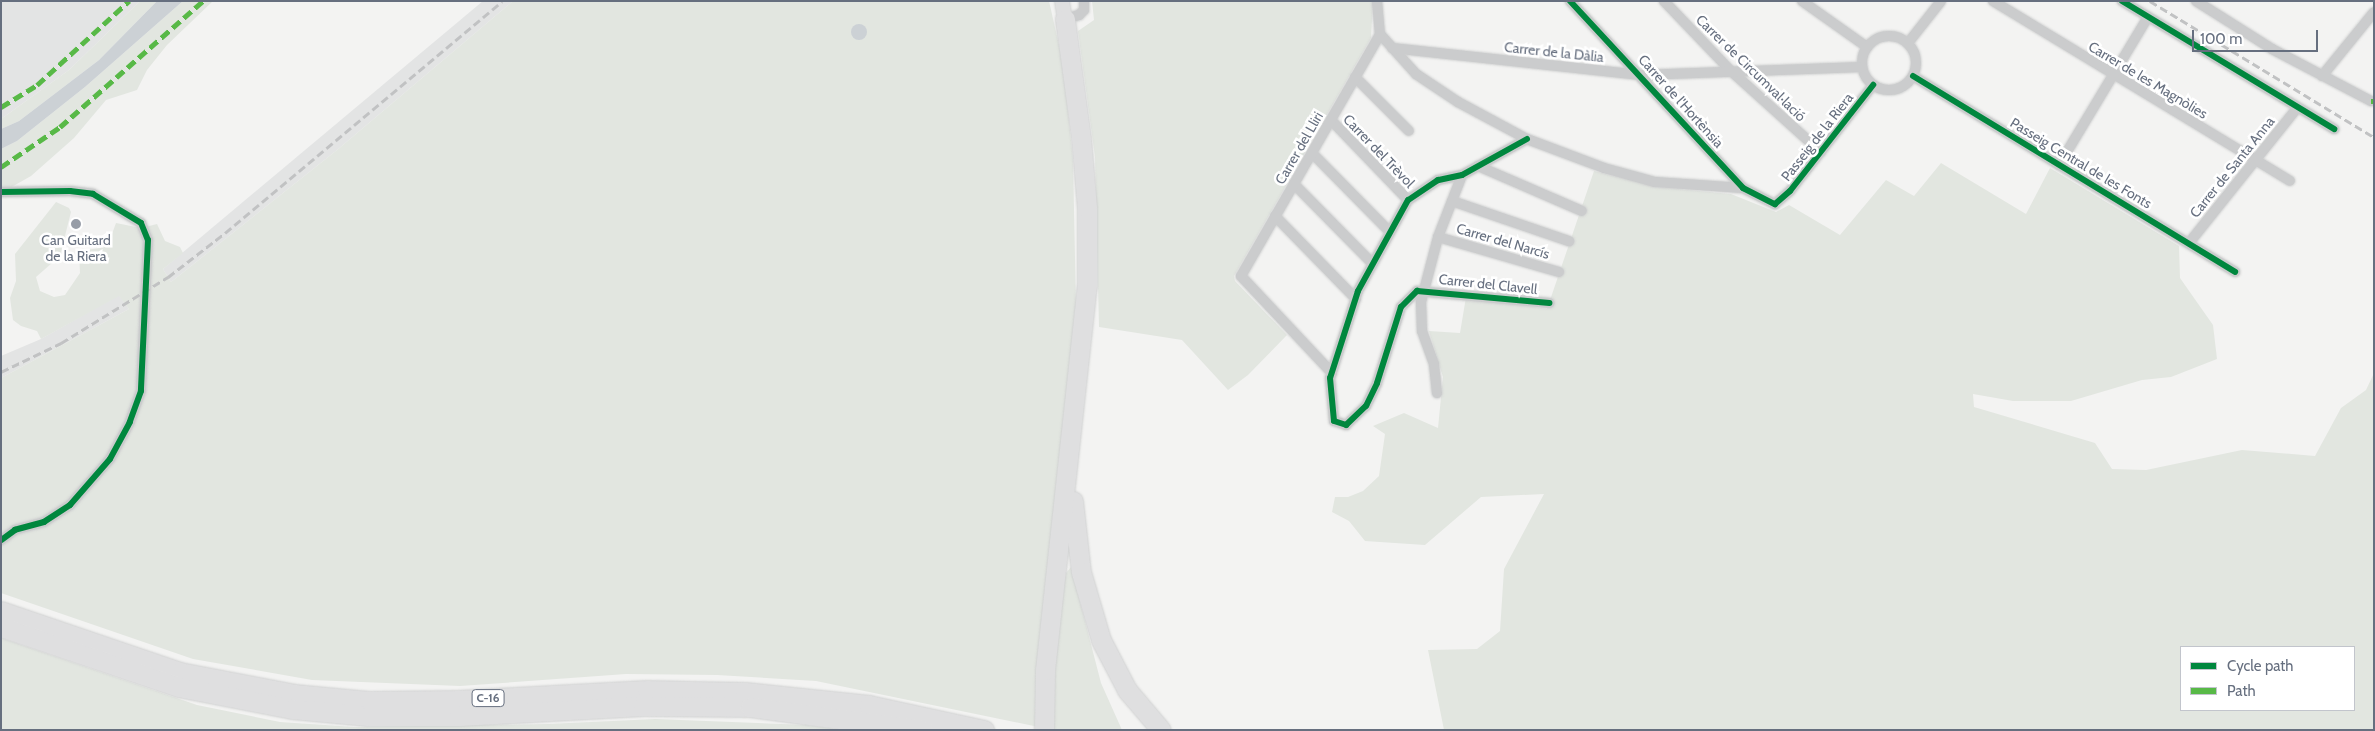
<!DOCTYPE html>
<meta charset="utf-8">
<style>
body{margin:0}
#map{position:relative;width:2375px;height:731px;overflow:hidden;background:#f3f3f2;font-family:Cabin,sans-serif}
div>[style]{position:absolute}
.built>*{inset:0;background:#e3e4e4}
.green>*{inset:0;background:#e2e6e0}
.water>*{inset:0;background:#ccd1d5}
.round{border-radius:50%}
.roads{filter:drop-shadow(0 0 1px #d0d1d1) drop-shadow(0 0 1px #d0d1d1)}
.minor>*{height:10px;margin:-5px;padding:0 5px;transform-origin:5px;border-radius:5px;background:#cbcccd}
.minor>.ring{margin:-5px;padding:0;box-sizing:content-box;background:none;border:10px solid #cbcccd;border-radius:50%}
.secondary>*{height:14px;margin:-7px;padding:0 7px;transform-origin:7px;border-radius:7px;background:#dfdfe0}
.motorway>*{height:19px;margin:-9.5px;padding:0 9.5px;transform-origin:9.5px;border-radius:9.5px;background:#dfdfe0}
.rail>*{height:2.5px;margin-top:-1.25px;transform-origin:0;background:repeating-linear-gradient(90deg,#c1c2c3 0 8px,transparent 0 12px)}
.quiet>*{height:5px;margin-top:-2.5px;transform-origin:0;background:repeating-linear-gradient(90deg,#58b947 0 10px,transparent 0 15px)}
.cycleway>*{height:6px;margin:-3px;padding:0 3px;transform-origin:3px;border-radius:3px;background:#00873e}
.dots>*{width:14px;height:14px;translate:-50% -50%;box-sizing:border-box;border:2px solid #fff;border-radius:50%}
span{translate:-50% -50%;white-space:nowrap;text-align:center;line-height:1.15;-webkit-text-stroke:5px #fff;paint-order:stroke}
.shield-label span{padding:1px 4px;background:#fff;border:1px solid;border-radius:4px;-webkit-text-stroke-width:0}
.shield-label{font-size:12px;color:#666f7f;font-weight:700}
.street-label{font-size:14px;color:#666f7f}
.poi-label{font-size:14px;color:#666f7f}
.frame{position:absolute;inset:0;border:2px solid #666f7f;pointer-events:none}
.legend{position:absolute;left:2180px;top:646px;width:175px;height:65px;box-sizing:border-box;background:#fff;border:1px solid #c2c5cc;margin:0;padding:6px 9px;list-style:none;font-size:15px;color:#666f7f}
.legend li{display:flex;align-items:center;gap:10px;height:25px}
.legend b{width:25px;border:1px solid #c2c5cc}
.scale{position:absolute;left:2192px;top:30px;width:126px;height:22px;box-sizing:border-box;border:2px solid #666f7f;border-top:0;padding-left:6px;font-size:15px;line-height:18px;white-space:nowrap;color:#666f7f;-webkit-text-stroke:4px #fff;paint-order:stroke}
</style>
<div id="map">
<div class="built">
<div style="clip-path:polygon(1px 1px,140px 1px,69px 70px,1px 119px)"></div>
<div style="clip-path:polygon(483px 1px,513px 1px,337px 150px,171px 282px,163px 269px)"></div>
<div style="clip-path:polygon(119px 295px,129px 309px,1px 378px,1px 356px,41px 339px)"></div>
</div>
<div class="green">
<div style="clip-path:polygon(140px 1px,157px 1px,99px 60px,19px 121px,1px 129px,1px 119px,69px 70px)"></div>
<div style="clip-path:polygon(183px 1px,213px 1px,167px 45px,147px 70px,137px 90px,106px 100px,74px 138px,31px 176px,1px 193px,1px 149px,17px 141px,85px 87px)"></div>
<div style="clip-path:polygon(513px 1px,1049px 1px,1063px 63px,1073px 160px,1074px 209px,1076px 306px,1061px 592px,1066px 573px,1071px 567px,1101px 683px,1122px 730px,1053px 730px,816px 681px,717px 675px,626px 674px,460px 686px,312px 680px,193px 659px,1px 593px,1px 378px,129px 309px,119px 296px,41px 339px,37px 331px,21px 326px,13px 320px,10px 298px,16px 281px,15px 254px,56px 202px,69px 208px,71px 212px,60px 256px,36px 277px,40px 291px,54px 297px,65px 295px,80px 273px,79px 251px,100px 248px,109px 242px,116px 223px,141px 228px,157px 224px,165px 241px,180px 247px,183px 253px,163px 269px,171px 282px,337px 150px)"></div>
<div style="clip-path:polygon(1092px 1px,1373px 1px,1371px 38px,1234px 276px,1235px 281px,1287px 335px,1248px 375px,1228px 390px,1182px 340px,1099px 327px,1095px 157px,1078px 31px,1094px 20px)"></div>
<div style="clip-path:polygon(evenodd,1941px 163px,2026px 214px,2050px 168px,2179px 246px,2180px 278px,2213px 325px,2217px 359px,2171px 377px,2142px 380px,2071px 401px,2013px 401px,1973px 394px,1974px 407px,2095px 443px,2112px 469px,2146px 470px,2242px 450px,2315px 456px,2341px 408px,2366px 390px,2374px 373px,2374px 730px,1444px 730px,1428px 650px,1477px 649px,1500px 631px,1504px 569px,1544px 494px,1481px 497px,1425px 545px,1365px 541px,1349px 521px,1332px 512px,1335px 497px,1348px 497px,1363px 491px,1379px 476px,1385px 434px,1373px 426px,1404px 413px,1438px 428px,1443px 377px,1429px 331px,1460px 333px,1466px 297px,1547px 309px,1594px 171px,1657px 187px,1731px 194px,1776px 212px,1789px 205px,1840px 235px,1886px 180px,1914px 196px,1941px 163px,2181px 647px,2354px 647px,2354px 710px,2181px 710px,2181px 647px)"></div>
<div style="clip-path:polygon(1px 638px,197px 705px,280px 722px,354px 727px,549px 724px,655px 719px,806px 725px,844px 730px,1px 730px)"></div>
</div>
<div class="water">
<div style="clip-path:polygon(157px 1px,183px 1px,85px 87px,17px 141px,1px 149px,1px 129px,19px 121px,99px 60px)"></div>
<div class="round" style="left:851px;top:24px;width:16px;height:16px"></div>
</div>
<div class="roads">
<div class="minor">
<div style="left:1377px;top:1px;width:33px;rotate:85deg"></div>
<div style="left:1380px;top:34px;width:54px;rotate:48deg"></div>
<div style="left:1416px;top:74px;width:50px;rotate:33.7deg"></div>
<div style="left:1458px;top:102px;width:78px;rotate:28.2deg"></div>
<div style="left:1527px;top:139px;width:82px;rotate:20.6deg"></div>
<div style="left:1604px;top:168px;width:53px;rotate:15.4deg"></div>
<div style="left:1655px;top:182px;width:88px;rotate:3.9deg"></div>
<div style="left:1570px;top:1px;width:255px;rotate:47.2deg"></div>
<div style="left:1743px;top:188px;width:36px;rotate:27deg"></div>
<div style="left:1775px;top:204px;width:20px;rotate:-41deg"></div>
<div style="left:1790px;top:191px;width:135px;rotate:-51.9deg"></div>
<div style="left:1664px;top:1px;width:97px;rotate:46.3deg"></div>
<div style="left:1731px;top:71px;width:121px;rotate:42deg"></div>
<div style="left:1802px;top:1px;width:80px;rotate:35.3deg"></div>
<div style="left:1993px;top:1px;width:347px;rotate:31.2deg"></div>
<div style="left:2122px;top:1px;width:248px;rotate:31.1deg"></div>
<div style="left:2196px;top:1px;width:90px;rotate:32.3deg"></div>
<div style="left:2272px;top:49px;width:112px;rotate:27.7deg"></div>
<div style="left:1065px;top:19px;width:15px;rotate:-16deg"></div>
<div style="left:1079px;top:15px;width:7px;rotate:-45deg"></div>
<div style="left:1084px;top:10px;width:9px;rotate:-90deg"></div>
<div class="ring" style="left:1862px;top:36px;width:44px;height:44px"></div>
<div style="left:1908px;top:43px;width:53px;rotate:-51.8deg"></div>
<div style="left:1392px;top:48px;width:250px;rotate:6.2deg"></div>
<div style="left:1641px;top:75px;width:221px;rotate:-2.1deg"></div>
<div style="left:1913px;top:76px;width:377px;rotate:31.3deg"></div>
<div style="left:2322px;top:76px;width:82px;rotate:-50.9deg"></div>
<div style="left:1355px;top:77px;width:76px;rotate:45deg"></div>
<div style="left:1331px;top:120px;width:111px;rotate:46.1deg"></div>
<div style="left:1527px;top:139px;width:74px;rotate:151deg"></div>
<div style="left:1462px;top:175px;width:25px;rotate:168deg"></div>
<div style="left:1438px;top:180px;width:36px;rotate:146deg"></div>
<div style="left:1408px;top:200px;width:104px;rotate:118.8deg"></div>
<div style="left:1358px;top:291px;width:91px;rotate:107.8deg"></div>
<div style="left:1330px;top:378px;width:43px;rotate:84.7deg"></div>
<div style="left:1334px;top:421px;width:13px;rotate:18deg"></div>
<div style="left:1346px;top:425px;width:28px;rotate:-44deg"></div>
<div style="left:1366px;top:406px;width:25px;rotate:-64deg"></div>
<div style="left:1377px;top:383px;width:80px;rotate:-72.5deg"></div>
<div style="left:1401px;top:307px;width:23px;rotate:-45deg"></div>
<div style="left:1417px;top:291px;width:133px;rotate:5.2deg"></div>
<div style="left:1312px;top:153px;width:111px;rotate:45.4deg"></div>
<div style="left:2059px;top:165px;width:173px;rotate:-59deg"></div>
<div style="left:1478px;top:166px;width:113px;rotate:23.4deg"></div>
<div style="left:1294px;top:184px;width:111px;rotate:45.4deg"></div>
<div style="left:1px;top:192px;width:69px;rotate:-0.8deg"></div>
<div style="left:70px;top:191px;width:23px;rotate:7deg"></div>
<div style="left:93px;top:194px;width:56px;rotate:31.1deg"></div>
<div style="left:141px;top:223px;width:18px;rotate:68deg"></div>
<div style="left:148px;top:240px;width:151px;rotate:92.7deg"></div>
<div style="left:141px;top:391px;width:33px;rotate:110deg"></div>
<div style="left:130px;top:422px;width:42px;rotate:118.4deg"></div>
<div style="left:110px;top:459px;width:61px;rotate:131deg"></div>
<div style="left:70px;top:505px;width:31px;rotate:147deg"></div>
<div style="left:44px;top:522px;width:30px;rotate:165deg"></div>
<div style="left:15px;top:530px;width:17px;rotate:144deg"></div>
<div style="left:1452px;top:201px;width:124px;rotate:18.9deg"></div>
<div style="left:1275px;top:216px;width:116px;rotate:45.7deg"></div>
<div style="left:1438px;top:237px;width:126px;rotate:16.1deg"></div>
<div style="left:2189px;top:243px;width:173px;rotate:-51.3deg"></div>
<div style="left:1332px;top:373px;width:133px;rotate:-133.2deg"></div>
<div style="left:1241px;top:276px;width:279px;rotate:-60.1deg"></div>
<div style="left:1437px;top:393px;width:29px;rotate:-96deg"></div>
<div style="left:1434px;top:364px;width:35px;rotate:-110deg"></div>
<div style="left:1422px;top:331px;width:29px;rotate:-92deg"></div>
<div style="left:1421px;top:302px;width:67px;rotate:-75.3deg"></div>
<div style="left:1438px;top:237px;width:66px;rotate:-68.8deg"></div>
</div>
<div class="secondary">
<div style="left:1062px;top:1px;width:18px;rotate:81deg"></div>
</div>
<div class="motorway">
<div style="left:1073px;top:501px;width:71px;rotate:83.6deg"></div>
<div style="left:1081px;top:572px;width:71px;rotate:73.6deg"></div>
<div style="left:1101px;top:640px;width:56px;rotate:62.5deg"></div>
<div style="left:1127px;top:690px;width:52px;rotate:49.6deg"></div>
<div style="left:1px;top:611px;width:189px;rotate:18.8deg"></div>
<div style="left:180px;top:672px;width:116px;rotate:10.9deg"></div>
<div style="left:294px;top:694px;width:75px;rotate:5.3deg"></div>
<div style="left:369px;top:701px;width:89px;rotate:-0.6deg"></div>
<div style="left:458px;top:700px;width:189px;rotate:-3deg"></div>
<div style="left:647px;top:690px;width:98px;rotate:1.2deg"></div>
<div style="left:745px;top:692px;width:125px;rotate:6deg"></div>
<div style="left:869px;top:705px;width:118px;rotate:12.3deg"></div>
<div style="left:1px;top:627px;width:187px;rotate:18.7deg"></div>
<div style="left:178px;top:687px;width:116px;rotate:10.9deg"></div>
<div style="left:292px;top:709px;width:76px;rotate:5.3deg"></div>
<div style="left:368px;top:716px;width:91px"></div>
<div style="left:459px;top:716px;width:184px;rotate:-3.1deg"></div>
<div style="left:643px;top:706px;width:107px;rotate:0.5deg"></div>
<div style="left:750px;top:707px;width:174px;rotate:7.6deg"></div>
<div style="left:1044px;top:730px;width:60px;rotate:-89deg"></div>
<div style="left:1045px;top:670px;width:386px;rotate:-83.8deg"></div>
<div style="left:1087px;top:286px;width:78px;rotate:-90deg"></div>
<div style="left:1087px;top:208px;width:70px;rotate:-94.9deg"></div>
<div style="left:1081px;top:138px;width:120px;rotate:-97.7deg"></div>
</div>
</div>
<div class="rail">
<div style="left:2150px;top:1px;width:262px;rotate:31.3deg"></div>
<div style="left:1px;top:372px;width:67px;rotate:-25.8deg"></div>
<div style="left:61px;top:343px;width:126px;rotate:-31.7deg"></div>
<div style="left:168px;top:277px;width:72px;rotate:-37.7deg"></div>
<div style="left:225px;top:233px;width:361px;rotate:-39.9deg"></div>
</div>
<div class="quiet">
<div style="left:2371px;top:101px;width:3px"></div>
<div style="left:1px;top:107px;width:42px;rotate:-31.4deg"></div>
<div style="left:37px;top:85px;width:125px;rotate:-42.4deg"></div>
<div style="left:1px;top:167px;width:71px;rotate:-34.1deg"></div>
<div style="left:60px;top:127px;width:191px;rotate:-41.4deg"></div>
</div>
<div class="cycleway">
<div style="left:1570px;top:1px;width:255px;rotate:47.2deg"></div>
<div style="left:1743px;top:188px;width:36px;rotate:27deg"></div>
<div style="left:1775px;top:204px;width:20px;rotate:-41deg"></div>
<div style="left:1790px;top:191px;width:135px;rotate:-51.9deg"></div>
<div style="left:2122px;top:1px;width:248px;rotate:31.1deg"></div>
<div style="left:1913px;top:76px;width:377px;rotate:31.3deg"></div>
<div style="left:1527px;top:139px;width:74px;rotate:151deg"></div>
<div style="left:1462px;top:175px;width:25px;rotate:168deg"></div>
<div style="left:1438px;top:180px;width:36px;rotate:146deg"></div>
<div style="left:1408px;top:200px;width:104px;rotate:118.8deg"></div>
<div style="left:1358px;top:291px;width:91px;rotate:107.8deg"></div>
<div style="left:1330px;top:378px;width:43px;rotate:84.7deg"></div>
<div style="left:1334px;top:421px;width:13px;rotate:18deg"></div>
<div style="left:1346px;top:425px;width:28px;rotate:-44deg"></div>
<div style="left:1366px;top:406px;width:25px;rotate:-64deg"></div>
<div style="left:1377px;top:383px;width:80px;rotate:-72.5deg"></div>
<div style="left:1401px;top:307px;width:23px;rotate:-45deg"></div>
<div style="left:1417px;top:291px;width:133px;rotate:5.2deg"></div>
<div style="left:1px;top:192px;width:69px;rotate:-0.8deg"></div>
<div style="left:70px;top:191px;width:23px;rotate:7deg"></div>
<div style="left:93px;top:194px;width:56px;rotate:31.1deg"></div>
<div style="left:141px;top:223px;width:18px;rotate:68deg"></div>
<div style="left:148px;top:240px;width:151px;rotate:92.7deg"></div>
<div style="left:141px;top:391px;width:33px;rotate:110deg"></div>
<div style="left:130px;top:422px;width:42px;rotate:118.4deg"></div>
<div style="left:110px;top:459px;width:61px;rotate:131deg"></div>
<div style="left:70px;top:505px;width:31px;rotate:147deg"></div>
<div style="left:44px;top:522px;width:30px;rotate:165deg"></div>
<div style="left:15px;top:530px;width:17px;rotate:144deg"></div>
</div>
<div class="dots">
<div style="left:76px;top:224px;background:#979da7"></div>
</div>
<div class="shield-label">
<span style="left:488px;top:698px">C-16</span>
</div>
<div class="street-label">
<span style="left:1554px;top:52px;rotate:6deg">Carrer de la Dàlia</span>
<span style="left:1751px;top:68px;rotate:44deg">Carrer de Circumval·lació</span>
<span style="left:2148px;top:80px;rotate:31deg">Carrer de les Magnòlies</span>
<span style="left:1681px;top:101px;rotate:48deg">Carrer de l'Hortènsia</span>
<span style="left:1817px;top:137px;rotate:-52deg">Passeig de la Riera</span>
<span style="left:1299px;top:148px;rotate:-60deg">Carrer del Lliri</span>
<span style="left:1379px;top:151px;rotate:46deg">Carrer del Trèvol</span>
<span style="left:2081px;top:163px;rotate:31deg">Passeig Central de les Fonts</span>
<span style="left:2232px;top:167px;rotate:-51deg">Carrer de Santa Anna</span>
<span style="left:1503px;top:241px;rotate:16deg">Carrer del Narcís</span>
<span style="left:1488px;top:284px;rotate:6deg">Carrer del Clavell</span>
</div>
<div class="poi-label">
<span style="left:76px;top:248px">Can Guitard<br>de la Riera</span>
</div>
<div class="frame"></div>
<ul class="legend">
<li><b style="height:6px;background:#00873e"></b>Cycle path</li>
<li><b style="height:6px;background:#58b947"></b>Path</li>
</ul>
<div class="scale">100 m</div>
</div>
